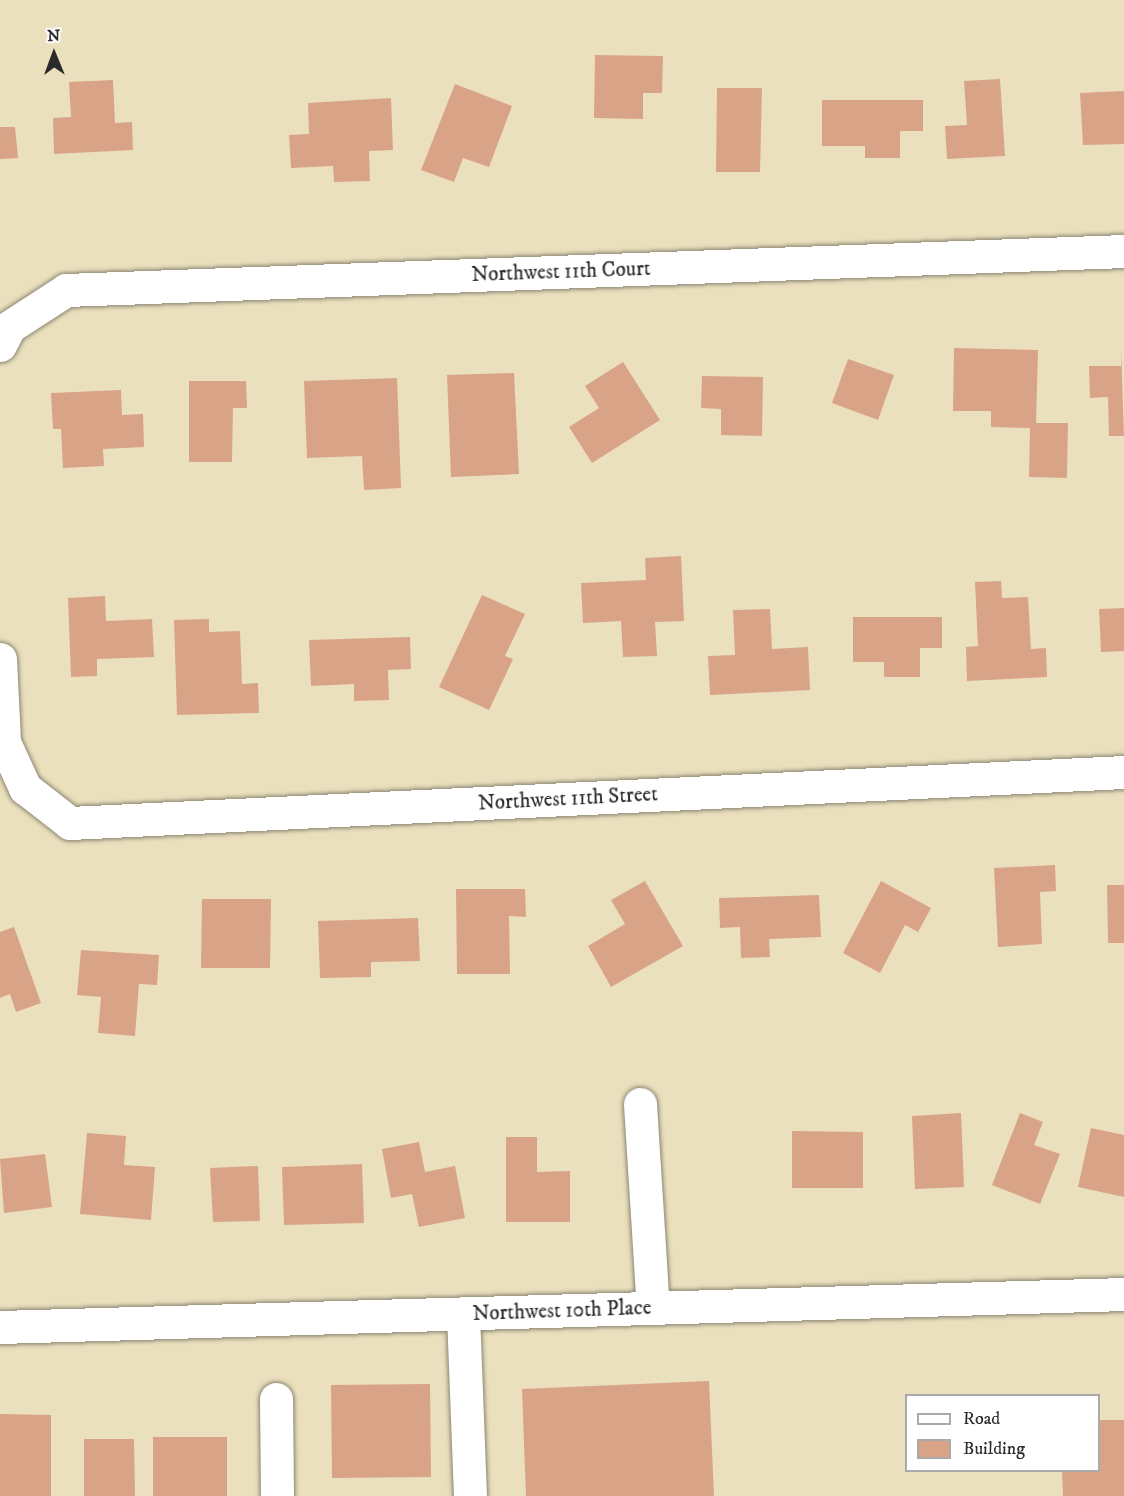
<!DOCTYPE html>
<style>
body{margin:0}
#map{position:relative;width:1124px;height:1496px;overflow:hidden;background:#ebe0bd;font-family:"IM FELL DW Pica",serif}
div>[style]{position:absolute}
.building>*{inset:0;background:#d9a387}
.roads{filter:drop-shadow(0 0 2px #8b8674) drop-shadow(0 0 2px #8b8674)}
.minor>*{height:33px;margin:-16.5px;padding:0 16.5px;transform-origin:16.5px;border-radius:16.5px;background:#fff}
span{translate:-50% -50%;white-space:nowrap;text-align:center;line-height:1.15;-webkit-text-stroke:5px #fff;paint-order:stroke}
.street-label{font-size:21px;color:#2b2b2b}
.legend{position:absolute;left:905px;top:1394px;width:195px;height:78px;box-sizing:border-box;background:#fff;border:2px solid #aaa;margin:0;padding:8px 10px;list-style:none;font-size:18px;color:#2b2b2b}
.legend li{display:flex;align-items:center;gap:12px;height:30px}
.legend b{width:30px;border:2px solid #aaa}
.north{position:absolute;left:24px;top:24px;width:60px;height:60px;-webkit-text-stroke:4px #fff;paint-order:stroke;rotate:359deg;font-size:16px;font-weight:700;line-height:24px;text-align:center;color:#2b2b2b}
.north::after{content:'';display:block;margin:auto;width:21px;height:27px;background:#2b2b2b;clip-path:polygon(50% 0,100% 100%,50% 72%,0 100%)}
</style>
<div id="map">
<div class="building">
<div style="clip-path:polygon(595px 55px,663px 56px,662px 93px,643px 93px,643px 119px,594px 118px)"></div>
<div style="clip-path:polygon(1000px 79px,1005px 156px,947px 159px,945px 126px,967px 125px,964px 81px)"></div>
<div style="clip-path:polygon(113px 80px,115px 123px,132px 122px,133px 150px,54px 154px,53px 118px,71px 117px,69px 82px)"></div>
<div style="clip-path:polygon(455px 84px,512px 106px,489px 167px,463px 158px,454px 182px,421px 170px)"></div>
<div style="clip-path:polygon(717px 88px,762px 88px,760px 172px,716px 172px)"></div>
<div style="clip-path:polygon(1124px 91px,1124px 144px,1083px 145px,1080px 93px)"></div>
<div style="clip-path:polygon(391px 98px,393px 150px,369px 151px,370px 181px,334px 182px,333px 166px,291px 168px,289px 135px,309px 134px,308px 103px)"></div>
<div style="clip-path:polygon(822px 100px,923px 100px,923px 131px,900px 131px,900px 158px,865px 158px,865px 146px,822px 146px)"></div>
<div style="clip-path:polygon(0 127px,15px 127px,18px 158px,0 159px)"></div>
<div style="clip-path:polygon(954px 348px,1038px 350px,1036px 423px,1068px 423px,1067px 478px,1029px 477px,1030px 428px,991px 427px,991px 411px,953px 411px)"></div>
<div style="clip-path:polygon(1121px 349px,1124px 436px,1109px 436px,1108px 397px,1090px 398px,1089px 366px,1121px 366px)"></div>
<div style="clip-path:polygon(848px 359px,894px 375px,878px 420px,832px 403px)"></div>
<div style="clip-path:polygon(623px 362px,660px 420px,592px 463px,569px 427px,599px 408px,585px 386px)"></div>
<div style="clip-path:polygon(514px 373px,519px 474px,451px 477px,447px 375px)"></div>
<div style="clip-path:polygon(702px 376px,763px 377px,762px 436px,721px 435px,721px 409px,701px 408px)"></div>
<div style="clip-path:polygon(397px 378px,401px 488px,364px 490px,362px 456px,307px 458px,304px 381px)"></div>
<div style="clip-path:polygon(189px 381px,246px 381px,247px 408px,233px 408px,232px 462px,189px 462px)"></div>
<div style="clip-path:polygon(121px 390px,122px 415px,143px 414px,144px 447px,103px 449px,104px 466px,63px 468px,61px 429px,53px 429px,51px 393px)"></div>
<div style="clip-path:polygon(681px 556px,684px 621px,655px 622px,657px 656px,623px 657px,621px 621px,583px 623px,581px 583px,646px 580px,645px 558px)"></div>
<div style="clip-path:polygon(1001px 581px,1002px 598px,1028px 597px,1031px 649px,1046px 648px,1047px 677px,967px 681px,966px 647px,978px 646px,975px 582px)"></div>
<div style="clip-path:polygon(482px 595px,525px 614px,505px 656px,513px 659px,489px 710px,439px 687px)"></div>
<div style="clip-path:polygon(105px 596px,106px 621px,152px 619px,154px 657px,97px 659px,97px 676px,71px 677px,68px 598px)"></div>
<div style="clip-path:polygon(1124px 608px,1124px 651px,1101px 652px,1099px 609px)"></div>
<div style="clip-path:polygon(770px 609px,772px 649px,808px 647px,810px 690px,710px 695px,708px 656px,735px 655px,733px 610px)"></div>
<div style="clip-path:polygon(853px 617px,942px 617px,942px 648px,920px 648px,920px 677px,884px 677px,884px 662px,853px 662px)"></div>
<div style="clip-path:polygon(209px 619px,209px 632px,240px 631px,242px 684px,258px 683px,259px 713px,177px 715px,174px 620px)"></div>
<div style="clip-path:polygon(410px 637px,411px 669px,388px 670px,389px 700px,354px 701px,354px 684px,311px 686px,309px 640px)"></div>
<div style="clip-path:polygon(1055px 865px,1056px 891px,1040px 892px,1042px 944px,998px 947px,994px 868px)"></div>
<div style="clip-path:polygon(645px 881px,683px 946px,611px 987px,588px 946px,625px 924px,611px 900px)"></div>
<div style="clip-path:polygon(881px 881px,931px 908px,918px 932px,905px 925px,880px 973px,843px 953px)"></div>
<div style="clip-path:polygon(1107px 885px,1124px 885px,1124px 943px,1108px 943px)"></div>
<div style="clip-path:polygon(456px 889px,525px 889px,526px 917px,509px 916px,510px 974px,457px 974px)"></div>
<div style="clip-path:polygon(819px 895px,821px 937px,769px 939px,770px 957px,741px 958px,740px 927px,720px 928px,719px 898px)"></div>
<div style="clip-path:polygon(202px 899px,271px 899px,270px 968px,201px 968px)"></div>
<div style="clip-path:polygon(418px 918px,420px 961px,371px 962px,371px 977px,320px 978px,318px 921px)"></div>
<div style="clip-path:polygon(14px 927px,41px 1003px,16px 1012px,10px 994px,0 998px,0 932px)"></div>
<div style="clip-path:polygon(81px 950px,159px 955px,157px 985px,139px 984px,135px 1036px,98px 1033px,101px 997px,77px 995px)"></div>
<div style="clip-path:polygon(961px 1113px,964px 1187px,915px 1189px,912px 1116px)"></div>
<div style="clip-path:polygon(1020px 1113px,1043px 1122px,1034px 1145px,1060px 1154px,1040px 1204px,992px 1185px)"></div>
<div style="clip-path:polygon(1091px 1128px,1124px 1135px,1124px 1197px,1078px 1187px)"></div>
<div style="clip-path:polygon(792px 1131px,863px 1132px,863px 1188px,792px 1188px)"></div>
<div style="clip-path:polygon(87px 1133px,126px 1136px,124px 1165px,155px 1167px,151px 1220px,80px 1214px)"></div>
<div style="clip-path:polygon(506px 1137px,537px 1137px,537px 1172px,570px 1171px,570px 1222px,506px 1222px)"></div>
<div style="clip-path:polygon(419px 1142px,425px 1172px,455px 1166px,465px 1218px,419px 1227px,412px 1194px,391px 1198px,382px 1149px)"></div>
<div style="clip-path:polygon(45px 1154px,52px 1207px,4px 1213px,0 1159px)"></div>
<div style="clip-path:polygon(362px 1164px,364px 1223px,284px 1225px,282px 1167px)"></div>
<div style="clip-path:polygon(258px 1166px,260px 1221px,213px 1222px,210px 1168px)"></div>
<div style="clip-path:polygon(709px 1381px,714px 1496px,526px 1496px,522px 1389px)"></div>
<div style="clip-path:polygon(430px 1384px,431px 1477px,332px 1478px,331px 1385px)"></div>
<div style="clip-path:polygon(0 1414px,51px 1415px,51px 1496px,0 1496px)"></div>
<div style="clip-path:polygon(1098px 1420px,1124px 1420px,1124px 1496px,1063px 1496px,1062px 1470px,1098px 1470px)"></div>
<div style="clip-path:polygon(153px 1437px,227px 1437px,227px 1496px,153px 1496px)"></div>
<div style="clip-path:polygon(84px 1439px,134px 1439px,135px 1496px,84px 1496px)"></div>
</div>
<div class="roads">
<div class="minor">
<div style="left:0;top:345px;width:20px;rotate:-63deg"></div>
<div style="left:9px;top:327px;width:68px;rotate:-33deg"></div>
<div style="left:66px;top:290px;width:1059px;rotate:-2.11deg"></div>
<div style="left:0;top:659px;width:83px;rotate:87.2deg"></div>
<div style="left:4px;top:742px;width:51px;rotate:65.5deg"></div>
<div style="left:25px;top:788px;width:57px;rotate:37.9deg"></div>
<div style="left:70px;top:823px;width:1055px;rotate:-2.77deg"></div>
<div style="left:640px;top:1104px;width:204px;rotate:86.4deg"></div>
<div style="left:463px;top:1314px;width:182px;rotate:87.8deg"></div>
<div style="left:0;top:1327px;width:1124px;rotate:-1.68deg"></div>
<div style="left:276px;top:1399px;width:97px;rotate:89.4deg"></div>
</div>
</div>
<div class="street-label">
<span style="left:561px;top:272px;rotate:-2deg">Northwest 11th Court</span>
<span style="left:568px;top:799px;rotate:-3deg">Northwest 11th Street</span>
<span style="left:562px;top:1311px;rotate:-2deg">Northwest 10th Place</span>
</div>
<ul class="legend">
<li><b style="height:8px;background:#fff"></b>Road</li>
<li><b style="height:16px;background:#d9a387"></b>Building</li>
</ul>
<div class="north">N</div>
</div>
